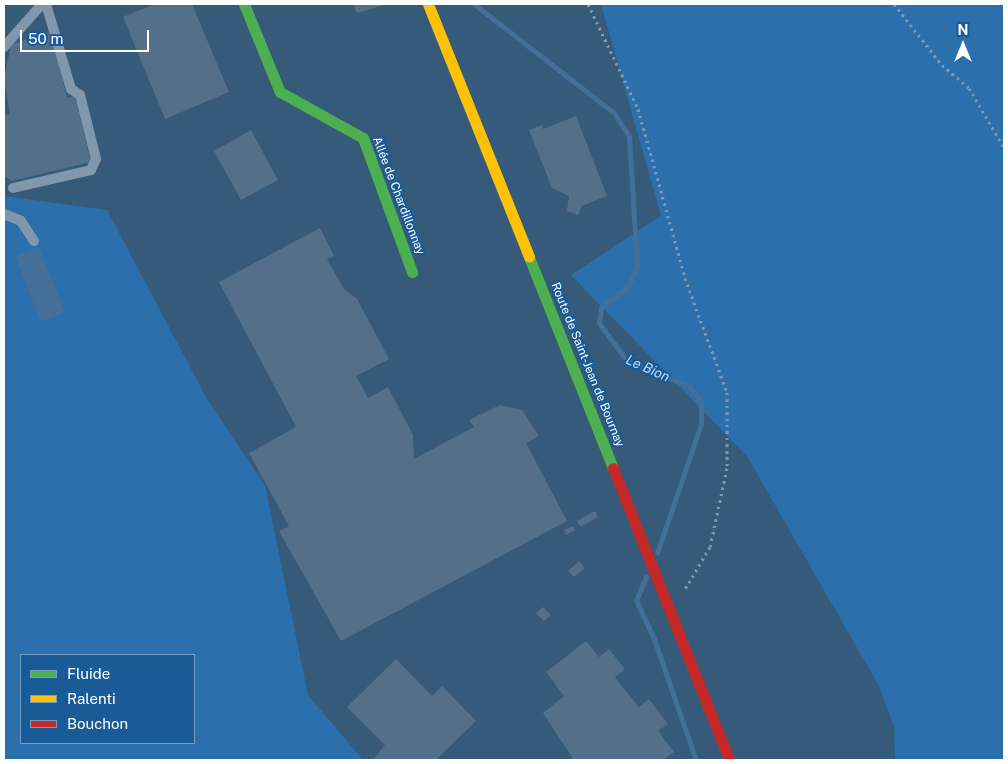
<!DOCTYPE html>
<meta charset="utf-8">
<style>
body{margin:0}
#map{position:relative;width:1008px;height:764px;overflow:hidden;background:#365a7a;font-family:"Public Sans",sans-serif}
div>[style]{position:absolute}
.green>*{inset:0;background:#2b70ac}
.water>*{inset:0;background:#436f99}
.stream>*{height:5px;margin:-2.5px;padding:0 2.5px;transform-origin:2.5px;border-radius:2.5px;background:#436f99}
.building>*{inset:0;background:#536f89}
.path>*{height:3px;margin-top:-1.5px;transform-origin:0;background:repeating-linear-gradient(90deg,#8097ad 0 2.5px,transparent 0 6.5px)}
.lane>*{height:10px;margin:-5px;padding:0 5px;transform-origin:5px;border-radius:5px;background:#8097ad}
.fast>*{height:11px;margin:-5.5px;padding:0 5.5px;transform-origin:5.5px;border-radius:5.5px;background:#4caf50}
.slow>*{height:11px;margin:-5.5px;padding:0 5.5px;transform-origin:5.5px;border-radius:5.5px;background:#ffc107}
.jam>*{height:11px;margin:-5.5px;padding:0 5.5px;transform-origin:5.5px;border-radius:5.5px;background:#c62828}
span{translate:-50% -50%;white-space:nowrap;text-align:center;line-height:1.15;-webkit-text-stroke:4px #195b97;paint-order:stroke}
.street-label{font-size:12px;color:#fff}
.water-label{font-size:14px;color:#badbf7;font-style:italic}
.frame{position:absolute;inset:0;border:5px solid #fff;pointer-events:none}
.legend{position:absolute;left:20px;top:654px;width:175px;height:90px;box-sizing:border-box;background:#195b97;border:1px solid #759dc1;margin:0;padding:6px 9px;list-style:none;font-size:15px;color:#fff}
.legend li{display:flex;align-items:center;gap:10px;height:25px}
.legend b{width:25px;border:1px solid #759dc1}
.north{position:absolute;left:938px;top:20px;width:50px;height:50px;-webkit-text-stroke:4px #195b97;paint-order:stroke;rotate:0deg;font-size:14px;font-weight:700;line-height:20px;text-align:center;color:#fff}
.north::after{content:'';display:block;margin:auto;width:18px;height:22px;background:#fff;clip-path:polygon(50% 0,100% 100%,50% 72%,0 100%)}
.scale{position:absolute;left:20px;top:30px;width:129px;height:22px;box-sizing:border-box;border:2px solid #fff;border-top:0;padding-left:6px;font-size:15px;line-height:18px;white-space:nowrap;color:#fff;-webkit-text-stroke:4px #195b97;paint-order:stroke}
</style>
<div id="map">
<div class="green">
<div style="clip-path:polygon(601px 4px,1004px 4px,1004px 760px,895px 760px,894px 727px,879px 686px,747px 456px,571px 275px,661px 216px)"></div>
<div style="clip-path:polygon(evenodd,4px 196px,107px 210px,207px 399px,265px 486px,308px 695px,363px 760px,4px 760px,4px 196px,21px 655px,194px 655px,194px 743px,21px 743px,21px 655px)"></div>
</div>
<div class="water">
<div style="clip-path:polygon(39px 247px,65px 312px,41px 322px,15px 256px)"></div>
</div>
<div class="stream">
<div style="left:474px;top:4px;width:177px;rotate:37.9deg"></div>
<div style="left:614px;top:113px;width:27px;rotate:57deg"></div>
<div style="left:629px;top:136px;width:130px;rotate:86.5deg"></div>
<div style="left:637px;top:266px;width:21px;rotate:113deg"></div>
<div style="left:629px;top:285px;width:36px;rotate:141deg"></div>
<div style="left:601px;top:308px;width:15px;rotate:98deg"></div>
<div style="left:599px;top:323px;width:47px;rotate:53.6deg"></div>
<div style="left:627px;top:361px;width:67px;rotate:22deg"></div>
<div style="left:689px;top:386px;width:20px;rotate:53deg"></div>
<div style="left:701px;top:402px;width:22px;rotate:90deg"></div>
<div style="left:701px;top:424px;width:136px;rotate:108.8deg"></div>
<div style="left:646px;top:577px;width:25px;rotate:113deg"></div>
<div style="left:636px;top:600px;width:43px;rotate:65.2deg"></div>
<div style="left:654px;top:639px;width:128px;rotate:70.9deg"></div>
</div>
<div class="building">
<div style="clip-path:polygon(155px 4px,192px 4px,229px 92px,165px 119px,123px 17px)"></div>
<div style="clip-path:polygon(353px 4px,388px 4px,357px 13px)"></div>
<div style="clip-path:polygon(46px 32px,52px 35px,67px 98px,75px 96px,91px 162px,12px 181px,4px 176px,4px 115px,10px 114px,4px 78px,11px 45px)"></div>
<div style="clip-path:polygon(576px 116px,607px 196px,582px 206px,578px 215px,567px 211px,569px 196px,552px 188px,529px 130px,542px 125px,543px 129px)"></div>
<div style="clip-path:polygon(251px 130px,278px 180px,241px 200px,214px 151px)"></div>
<div style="clip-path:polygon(320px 228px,334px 256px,327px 259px,344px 289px,357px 299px,389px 359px,356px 376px,368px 398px,388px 387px,413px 435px,414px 459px,474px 427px,469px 420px,500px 405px,522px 410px,539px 436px,526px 443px,567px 521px,341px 641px,279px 531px,289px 526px,249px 453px,296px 427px,219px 282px)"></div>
<div style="clip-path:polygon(595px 511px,598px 517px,580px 527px,577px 521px)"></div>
<div style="clip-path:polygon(573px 526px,575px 530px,566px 535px,564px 530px)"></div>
<div style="clip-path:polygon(579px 561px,585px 568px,574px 577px,568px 571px)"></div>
<div style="clip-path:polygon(543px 607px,551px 615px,544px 621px,536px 613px)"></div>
<div style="clip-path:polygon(586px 641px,599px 657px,609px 649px,625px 669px,615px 677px,617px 680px,639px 707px,649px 699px,668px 724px,658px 731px,674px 752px,663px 760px,574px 760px,543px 713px,564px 696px,546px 672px)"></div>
<div style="clip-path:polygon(396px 659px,432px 696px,442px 686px,476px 721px,436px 760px,373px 760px,385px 745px,347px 707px)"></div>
</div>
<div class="path">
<div style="left:588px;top:4px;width:116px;rotate:64.5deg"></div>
<div style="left:638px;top:109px;width:182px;rotate:74.4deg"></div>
<div style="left:687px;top:284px;width:115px;rotate:69.7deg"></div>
<div style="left:727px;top:392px;width:76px;rotate:90deg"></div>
<div style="left:727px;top:468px;width:81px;rotate:102.1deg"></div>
<div style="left:710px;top:547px;width:49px;rotate:120.8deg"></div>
<div style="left:894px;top:4px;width:78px;rotate:51.8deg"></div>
<div style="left:942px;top:65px;width:35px;rotate:40deg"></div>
<div style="left:969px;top:88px;width:69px;rotate:59.7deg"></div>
</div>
<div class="lane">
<div style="left:4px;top:47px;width:57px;rotate:-48.5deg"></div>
<div style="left:13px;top:188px;width:80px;rotate:-13deg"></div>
<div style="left:91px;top:170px;width:12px;rotate:-66deg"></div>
<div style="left:96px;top:159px;width:66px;rotate:-104deg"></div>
<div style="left:80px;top:95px;width:11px;rotate:-146deg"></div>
<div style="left:71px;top:89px;width:89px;rotate:-106.4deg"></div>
<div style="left:4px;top:214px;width:18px;rotate:22deg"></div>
<div style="left:21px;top:221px;width:24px;rotate:57deg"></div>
</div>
<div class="fast">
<div style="left:244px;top:4px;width:95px;rotate:67.8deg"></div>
<div style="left:280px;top:92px;width:95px;rotate:29deg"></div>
<div style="left:363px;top:138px;width:143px;rotate:69.9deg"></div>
<div style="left:529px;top:257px;width:227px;rotate:68.3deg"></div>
</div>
<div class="slow">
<div style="left:428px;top:4px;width:272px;rotate:68.2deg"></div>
</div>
<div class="jam">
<div style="left:613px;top:468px;width:314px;rotate:68.3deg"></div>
</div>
<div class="street-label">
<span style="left:398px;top:196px;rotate:69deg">Allée de Chardillonnay</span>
<span style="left:587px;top:365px;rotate:68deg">Route de Saint-Jean de Bournay</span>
</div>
<div class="water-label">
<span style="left:648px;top:368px;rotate:24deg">Le Bion</span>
</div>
<div class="frame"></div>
<ul class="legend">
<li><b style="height:6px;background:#4caf50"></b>Fluide</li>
<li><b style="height:6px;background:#ffc107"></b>Ralenti</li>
<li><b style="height:6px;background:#c62828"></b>Bouchon</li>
</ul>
<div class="north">N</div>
<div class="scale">50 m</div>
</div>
